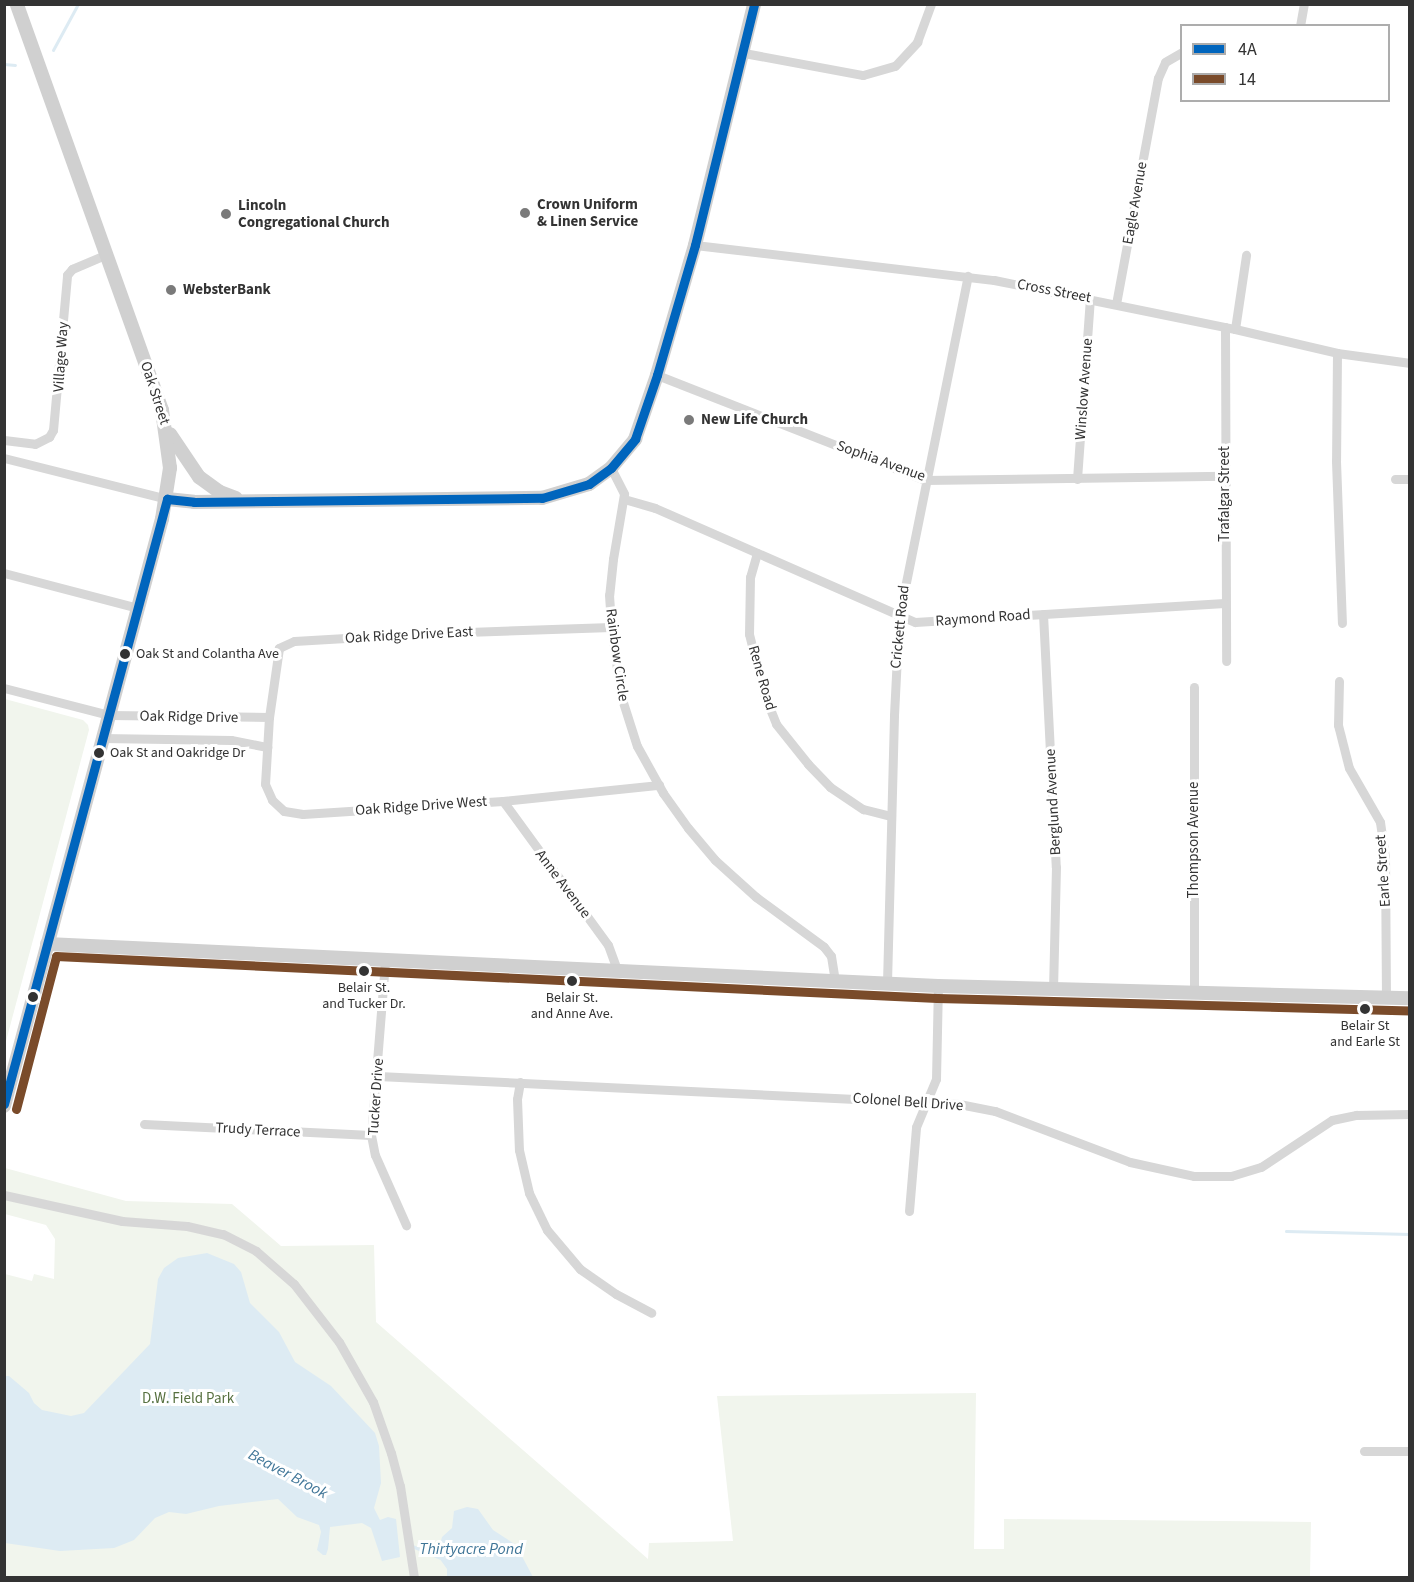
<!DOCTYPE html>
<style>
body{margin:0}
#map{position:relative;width:1414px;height:1582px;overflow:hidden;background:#fff;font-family:"Source Sans 3",sans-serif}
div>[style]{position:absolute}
.green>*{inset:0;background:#f1f5ed}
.water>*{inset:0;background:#ddebf3}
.stream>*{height:3px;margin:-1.5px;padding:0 1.5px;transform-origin:1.5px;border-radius:1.5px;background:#ddebf3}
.street>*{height:9px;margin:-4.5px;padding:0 4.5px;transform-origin:4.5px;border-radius:4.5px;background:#d7d7d7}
.secondary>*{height:14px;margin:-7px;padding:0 7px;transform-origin:7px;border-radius:7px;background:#d0d0d0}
.bus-1>*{height:9px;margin:-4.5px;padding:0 4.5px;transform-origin:4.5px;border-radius:4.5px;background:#0065bd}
.bus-2>*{height:9px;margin:-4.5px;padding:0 4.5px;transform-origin:4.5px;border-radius:4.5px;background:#7a4b2a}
.dots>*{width:16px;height:16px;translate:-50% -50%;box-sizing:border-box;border:3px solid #fff;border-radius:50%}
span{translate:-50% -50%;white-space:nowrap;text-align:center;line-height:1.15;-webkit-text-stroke:6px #fff;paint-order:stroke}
.bus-label{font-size:14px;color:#333}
.left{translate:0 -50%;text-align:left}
.street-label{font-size:15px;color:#333}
.poi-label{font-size:15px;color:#333;font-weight:700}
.park-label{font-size:15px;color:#56703f}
.water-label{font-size:16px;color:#3f7597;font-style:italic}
.frame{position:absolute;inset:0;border:6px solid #333;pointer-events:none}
.legend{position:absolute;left:1180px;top:24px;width:210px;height:78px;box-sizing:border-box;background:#fff;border:2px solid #adadad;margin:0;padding:8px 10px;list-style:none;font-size:18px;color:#333}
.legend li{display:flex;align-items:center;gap:12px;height:30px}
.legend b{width:30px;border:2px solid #adadad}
</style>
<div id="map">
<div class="green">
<div style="clip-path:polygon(5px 699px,83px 720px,88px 725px,89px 730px,5px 1045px)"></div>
<div style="clip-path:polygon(5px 1168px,126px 1201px,232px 1204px,281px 1246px,374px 1245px,376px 1322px,648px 1559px,649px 1543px,733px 1541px,717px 1396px,976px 1393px,974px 1549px,1004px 1549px,1004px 1519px,1311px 1522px,1310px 1577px,5px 1578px,5px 1274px,32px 1281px,34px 1274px,54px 1279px,55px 1239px,46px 1225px,5px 1214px)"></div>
</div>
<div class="water">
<div style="clip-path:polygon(207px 1253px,234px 1264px,241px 1272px,250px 1303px,279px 1332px,295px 1362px,331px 1386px,375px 1433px,379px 1446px,381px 1483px,374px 1508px,380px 1520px,388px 1517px,396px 1519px,400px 1557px,382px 1561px,371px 1528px,362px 1523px,330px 1527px,328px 1549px,326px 1555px,323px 1555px,317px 1550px,321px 1532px,319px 1525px,297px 1517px,278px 1499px,219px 1506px,186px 1514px,169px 1512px,155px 1518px,134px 1540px,114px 1548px,60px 1551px,5px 1543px,5px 1376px,9px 1376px,29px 1393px,34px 1403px,42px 1410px,71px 1416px,84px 1413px,150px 1344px,158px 1279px,164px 1268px,178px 1258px)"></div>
<div style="clip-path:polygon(467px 1507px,478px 1509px,493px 1530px,516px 1545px,533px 1577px,447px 1577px,447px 1569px,437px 1555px,442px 1537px,452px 1528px,454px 1511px)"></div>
</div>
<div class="stream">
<div style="left:53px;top:50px;width:52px;rotate:-61.5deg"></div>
<div style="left:4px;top:64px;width:11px;rotate:5deg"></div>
<div style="left:1286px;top:1231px;width:124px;rotate:1.4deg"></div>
<div style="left:412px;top:1546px;width:33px;rotate:23deg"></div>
</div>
<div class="street">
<div style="left:1300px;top:26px;width:22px;rotate:-80deg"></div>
<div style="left:744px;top:53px;width:121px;rotate:10.5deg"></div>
<div style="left:863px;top:75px;width:33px;rotate:-16deg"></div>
<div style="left:895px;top:66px;width:33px;rotate:-47deg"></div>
<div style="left:917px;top:42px;width:40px;rotate:-69.8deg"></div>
<div style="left:695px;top:245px;width:301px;rotate:6.7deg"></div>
<div style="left:994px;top:280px;width:246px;rotate:11.5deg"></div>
<div style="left:1235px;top:329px;width:105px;rotate:13.2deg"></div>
<div style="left:1337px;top:353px;width:74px;rotate:7.8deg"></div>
<div style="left:1116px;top:304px;width:230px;rotate:-79.5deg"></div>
<div style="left:1158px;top:78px;width:17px;rotate:-66deg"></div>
<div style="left:1165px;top:62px;width:20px;rotate:-30deg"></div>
<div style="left:1225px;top:327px;width:334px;rotate:89.8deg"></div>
<div style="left:1235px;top:329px;width:75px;rotate:-81.5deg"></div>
<div style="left:1337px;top:353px;width:108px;rotate:90.5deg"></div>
<div style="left:1336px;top:461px;width:162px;rotate:87.9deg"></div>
<div style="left:657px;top:375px;width:288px;rotate:21.4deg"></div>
<div style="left:925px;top:480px;width:300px;rotate:-0.8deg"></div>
<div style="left:4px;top:440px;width:31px;rotate:7deg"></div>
<div style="left:35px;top:444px;width:16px;rotate:-27deg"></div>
<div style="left:49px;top:437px;width:8px;rotate:-60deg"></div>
<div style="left:53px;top:430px;width:156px;rotate:-84.8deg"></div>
<div style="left:67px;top:275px;width:8px;rotate:-50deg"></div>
<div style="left:72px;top:269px;width:38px;rotate:-23deg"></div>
<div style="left:4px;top:458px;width:168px;rotate:14.1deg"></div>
<div style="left:611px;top:468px;width:29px;rotate:63deg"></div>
<div style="left:624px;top:494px;width:66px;rotate:99.6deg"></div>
<div style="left:613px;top:559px;width:36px;rotate:96deg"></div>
<div style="left:609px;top:595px;width:32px;rotate:86deg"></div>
<div style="left:611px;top:627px;width:70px;rotate:81.8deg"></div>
<div style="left:621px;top:696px;width:52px;rotate:72.3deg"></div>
<div style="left:637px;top:746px;width:54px;rotate:61deg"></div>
<div style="left:663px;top:793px;width:43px;rotate:54.5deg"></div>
<div style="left:688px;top:828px;width:42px;rotate:49.8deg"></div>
<div style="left:715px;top:860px;width:55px;rotate:42.1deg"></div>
<div style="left:756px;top:897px;width:84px;rotate:36.3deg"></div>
<div style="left:824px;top:947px;width:11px;rotate:52deg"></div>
<div style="left:831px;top:956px;width:25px;rotate:81deg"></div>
<div style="left:1077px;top:479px;width:180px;rotate:-85.9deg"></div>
<div style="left:1395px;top:479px;width:15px"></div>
<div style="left:624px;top:499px;width:32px;rotate:16deg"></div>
<div style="left:655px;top:508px;width:284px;rotate:23.7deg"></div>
<div style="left:915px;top:622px;width:310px;rotate:-3.5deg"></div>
<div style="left:757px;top:553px;width:25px;rotate:106deg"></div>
<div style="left:750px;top:577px;width:57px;rotate:91deg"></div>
<div style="left:749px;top:634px;width:62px;rotate:76deg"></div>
<div style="left:764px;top:694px;width:32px;rotate:68deg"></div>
<div style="left:776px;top:724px;width:51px;rotate:51.3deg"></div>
<div style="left:808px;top:764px;width:32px;rotate:46deg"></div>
<div style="left:830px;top:787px;width:40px;rotate:34deg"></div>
<div style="left:863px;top:809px;width:29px;rotate:14deg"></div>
<div style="left:4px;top:573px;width:138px;rotate:14.6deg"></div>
<div style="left:1043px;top:614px;width:253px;rotate:87.1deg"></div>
<div style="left:1056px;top:867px;width:123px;rotate:91.4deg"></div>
<div style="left:611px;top:627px;width:197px;rotate:178deg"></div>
<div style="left:414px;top:634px;width:120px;rotate:176.7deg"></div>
<div style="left:294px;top:641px;width:17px;rotate:155deg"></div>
<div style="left:279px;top:648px;width:70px;rotate:98.2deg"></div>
<div style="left:269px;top:717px;width:67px;rotate:93.4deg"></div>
<div style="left:265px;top:784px;width:17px;rotate:66deg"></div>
<div style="left:272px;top:800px;width:16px;rotate:43deg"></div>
<div style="left:284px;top:811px;width:19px;rotate:9deg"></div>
<div style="left:303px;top:814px;width:200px;rotate:-3.7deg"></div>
<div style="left:503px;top:801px;width:157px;rotate:-5.9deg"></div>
<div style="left:1339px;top:681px;width:44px;rotate:91.3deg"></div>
<div style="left:1338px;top:725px;width:44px;rotate:75.7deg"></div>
<div style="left:1349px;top:768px;width:62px;rotate:60.1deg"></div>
<div style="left:1380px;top:822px;width:34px;rotate:82deg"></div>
<div style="left:1385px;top:856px;width:142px;rotate:89.6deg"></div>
<div style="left:1194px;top:687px;width:307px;rotate:90deg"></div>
<div style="left:4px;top:688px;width:108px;rotate:14.4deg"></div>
<div style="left:109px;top:715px;width:160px;rotate:0.7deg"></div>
<div style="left:102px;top:738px;width:129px;rotate:0.9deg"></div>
<div style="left:231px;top:740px;width:37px;rotate:11deg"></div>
<div style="left:503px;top:801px;width:178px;rotate:53.9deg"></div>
<div style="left:608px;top:945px;width:27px;rotate:70deg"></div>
<div style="left:385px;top:962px;width:174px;rotate:94.6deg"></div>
<div style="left:371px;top:1135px;width:20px;rotate:79deg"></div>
<div style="left:375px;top:1155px;width:77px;rotate:66.1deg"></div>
<div style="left:887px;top:983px;width:268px;rotate:-88.5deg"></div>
<div style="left:894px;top:715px;width:98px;rotate:-87.1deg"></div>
<div style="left:899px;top:617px;width:348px;rotate:-78.6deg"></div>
<div style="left:378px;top:1076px;width:582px;rotate:2.76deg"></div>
<div style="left:959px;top:1104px;width:37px;rotate:11deg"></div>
<div style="left:995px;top:1111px;width:144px;rotate:20.7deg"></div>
<div style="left:1130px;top:1162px;width:66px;rotate:12.3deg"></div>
<div style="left:1194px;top:1176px;width:37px"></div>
<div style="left:1231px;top:1176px;width:31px;rotate:-17deg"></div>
<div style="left:1261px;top:1167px;width:85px;rotate:-33.5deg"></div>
<div style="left:1332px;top:1120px;width:25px;rotate:-12deg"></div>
<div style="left:1356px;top:1115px;width:54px;rotate:-1.1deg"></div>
<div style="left:520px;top:1082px;width:17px;rotate:100deg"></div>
<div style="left:517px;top:1099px;width:51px;rotate:87.8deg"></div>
<div style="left:519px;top:1150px;width:44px;rotate:76.9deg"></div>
<div style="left:529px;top:1193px;width:41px;rotate:64.1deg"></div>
<div style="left:547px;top:1230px;width:51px;rotate:49.8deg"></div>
<div style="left:580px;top:1269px;width:44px;rotate:34.8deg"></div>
<div style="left:616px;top:1294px;width:40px;rotate:28deg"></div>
<div style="left:144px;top:1124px;width:227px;rotate:2.8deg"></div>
<div style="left:4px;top:1195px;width:121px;rotate:12.4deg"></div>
<div style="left:122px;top:1221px;width:65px;rotate:4.4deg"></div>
<div style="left:187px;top:1226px;width:37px;rotate:13deg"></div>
<div style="left:223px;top:1234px;width:37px;rotate:27deg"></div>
<div style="left:256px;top:1251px;width:50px;rotate:41deg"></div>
<div style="left:294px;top:1284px;width:73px;rotate:52.2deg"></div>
<div style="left:339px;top:1342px;width:69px;rotate:60.5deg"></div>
<div style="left:373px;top:1402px;width:54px;rotate:70.6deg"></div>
<div style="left:391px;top:1453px;width:34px;rotate:75deg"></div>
<div style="left:400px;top:1486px;width:93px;rotate:81.3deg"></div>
<div style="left:909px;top:1211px;width:84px;rotate:-85.2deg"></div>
<div style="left:916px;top:1127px;width:52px;rotate:-67.4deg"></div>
<div style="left:936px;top:1079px;width:93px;rotate:-88.8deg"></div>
<div style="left:1364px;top:1451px;width:46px"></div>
</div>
<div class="secondary">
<div style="left:170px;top:434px;width:52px;rotate:56deg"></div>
<div style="left:199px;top:477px;width:26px;rotate:36deg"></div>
<div style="left:220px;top:492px;width:17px;rotate:21deg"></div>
<div style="left:167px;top:499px;width:27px;rotate:6deg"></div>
<div style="left:194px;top:502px;width:348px;rotate:-0.7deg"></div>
<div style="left:542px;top:498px;width:49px;rotate:-16.6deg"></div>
<div style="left:589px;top:484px;width:27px;rotate:-36deg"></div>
<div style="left:611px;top:468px;width:38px;rotate:-50deg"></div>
<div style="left:635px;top:439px;width:68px;rotate:-71deg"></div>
<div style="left:657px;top:375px;width:135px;rotate:-73.7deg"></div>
<div style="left:695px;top:245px;width:248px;rotate:-76.2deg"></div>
<div style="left:47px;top:944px;width:892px;rotate:2.7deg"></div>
<div style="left:938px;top:986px;width:472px;rotate:1.5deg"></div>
<div style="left:4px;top:1106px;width:608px;rotate:-74.94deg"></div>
<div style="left:162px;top:519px;width:52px;rotate:-81.1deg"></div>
<div style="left:170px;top:468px;width:59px;rotate:-97.9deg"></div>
<div style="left:162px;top:410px;width:431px;rotate:-109.7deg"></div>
</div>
<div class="bus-1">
<div style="left:4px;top:1104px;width:627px;rotate:-74.92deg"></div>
<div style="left:167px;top:499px;width:27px;rotate:6deg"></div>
<div style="left:194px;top:502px;width:348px;rotate:-0.7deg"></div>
<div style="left:542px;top:498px;width:49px;rotate:-16.6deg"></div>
<div style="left:589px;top:484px;width:27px;rotate:-36deg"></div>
<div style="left:611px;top:468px;width:38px;rotate:-50deg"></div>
<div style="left:635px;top:439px;width:68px;rotate:-71deg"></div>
<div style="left:657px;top:375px;width:135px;rotate:-73.7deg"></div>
<div style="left:695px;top:245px;width:248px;rotate:-76.2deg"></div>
</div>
<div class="bus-2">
<div style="left:16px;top:1109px;width:158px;rotate:-75.3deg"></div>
<div style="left:56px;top:956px;width:882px;rotate:2.73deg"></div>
<div style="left:937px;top:998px;width:473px;rotate:1.5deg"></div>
</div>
<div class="dots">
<div style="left:525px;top:213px;background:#7a7a7a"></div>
<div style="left:226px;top:214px;background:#7a7a7a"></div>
<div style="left:171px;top:290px;background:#7a7a7a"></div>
<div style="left:689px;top:420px;background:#7a7a7a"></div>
<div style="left:125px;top:654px;background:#333"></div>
<div style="left:99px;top:753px;background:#333"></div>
<div style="left:364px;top:971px;background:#333"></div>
<div style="left:572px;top:981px;background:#333"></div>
<div style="left:33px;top:997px;background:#333"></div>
<div style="left:1365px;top:1009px;background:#333"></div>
</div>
<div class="bus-label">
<span class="left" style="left:136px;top:654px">Oak St and Colantha Ave</span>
<span class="left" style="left:110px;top:753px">Oak St and Oakridge Dr</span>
<span style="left:364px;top:996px">Belair St.<br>and Tucker Dr.</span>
<span style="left:572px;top:1006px">Belair St.<br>and Anne Ave.</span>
<span style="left:1365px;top:1034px">Belair St<br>and Earle St</span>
</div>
<div class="street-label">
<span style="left:1135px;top:203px;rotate:-80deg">Eagle Avenue</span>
<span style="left:1054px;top:291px;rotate:11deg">Cross Street</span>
<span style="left:61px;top:357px;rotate:-86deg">Village Way</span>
<span style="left:1084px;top:389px;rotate:-86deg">Winslow Avenue</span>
<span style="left:155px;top:393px;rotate:72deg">Oak Street</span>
<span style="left:881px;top:461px;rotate:20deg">Sophia Avenue</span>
<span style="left:1225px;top:494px;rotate:-90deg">Trafalgar Street</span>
<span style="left:983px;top:618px;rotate:-4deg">Raymond Road</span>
<span style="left:900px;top:627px;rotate:-84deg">Crickett Road</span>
<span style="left:409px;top:635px;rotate:-3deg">Oak Ridge Drive East</span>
<span style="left:617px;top:655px;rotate:82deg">Rainbow Circle</span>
<span style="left:762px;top:678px;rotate:74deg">Rene Road</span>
<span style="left:189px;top:717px;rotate:1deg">Oak Ridge Drive</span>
<span style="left:1053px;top:802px;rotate:-93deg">Berglund Avenue</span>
<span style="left:421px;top:806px;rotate:-4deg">Oak Ridge Drive West</span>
<span style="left:1194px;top:840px;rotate:-90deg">Thompson Avenue</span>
<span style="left:1383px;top:871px;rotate:-94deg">Earle Street</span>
<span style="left:563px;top:884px;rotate:53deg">Anne Avenue</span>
<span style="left:376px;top:1097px;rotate:-86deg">Tucker Drive</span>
<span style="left:908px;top:1102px;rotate:4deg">Colonel Bell Drive</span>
<span style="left:258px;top:1130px;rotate:3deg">Trudy Terrace</span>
</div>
<div class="poi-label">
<span class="left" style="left:537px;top:213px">Crown Uniform<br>&amp; Linen Service</span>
<span class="left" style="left:238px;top:214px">Lincoln<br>Congregational Church</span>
<span class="left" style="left:183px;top:290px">WebsterBank</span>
<span class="left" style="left:701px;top:420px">New Life Church</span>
</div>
<div class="park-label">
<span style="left:188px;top:1399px">D.W. Field Park</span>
</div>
<div class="water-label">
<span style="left:288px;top:1474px;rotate:28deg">Beaver Brook</span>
<span style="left:471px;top:1549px">Thirtyacre Pond</span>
</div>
<div class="frame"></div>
<ul class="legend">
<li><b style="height:8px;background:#0065bd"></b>4A</li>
<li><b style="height:8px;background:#7a4b2a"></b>14</li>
</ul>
</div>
